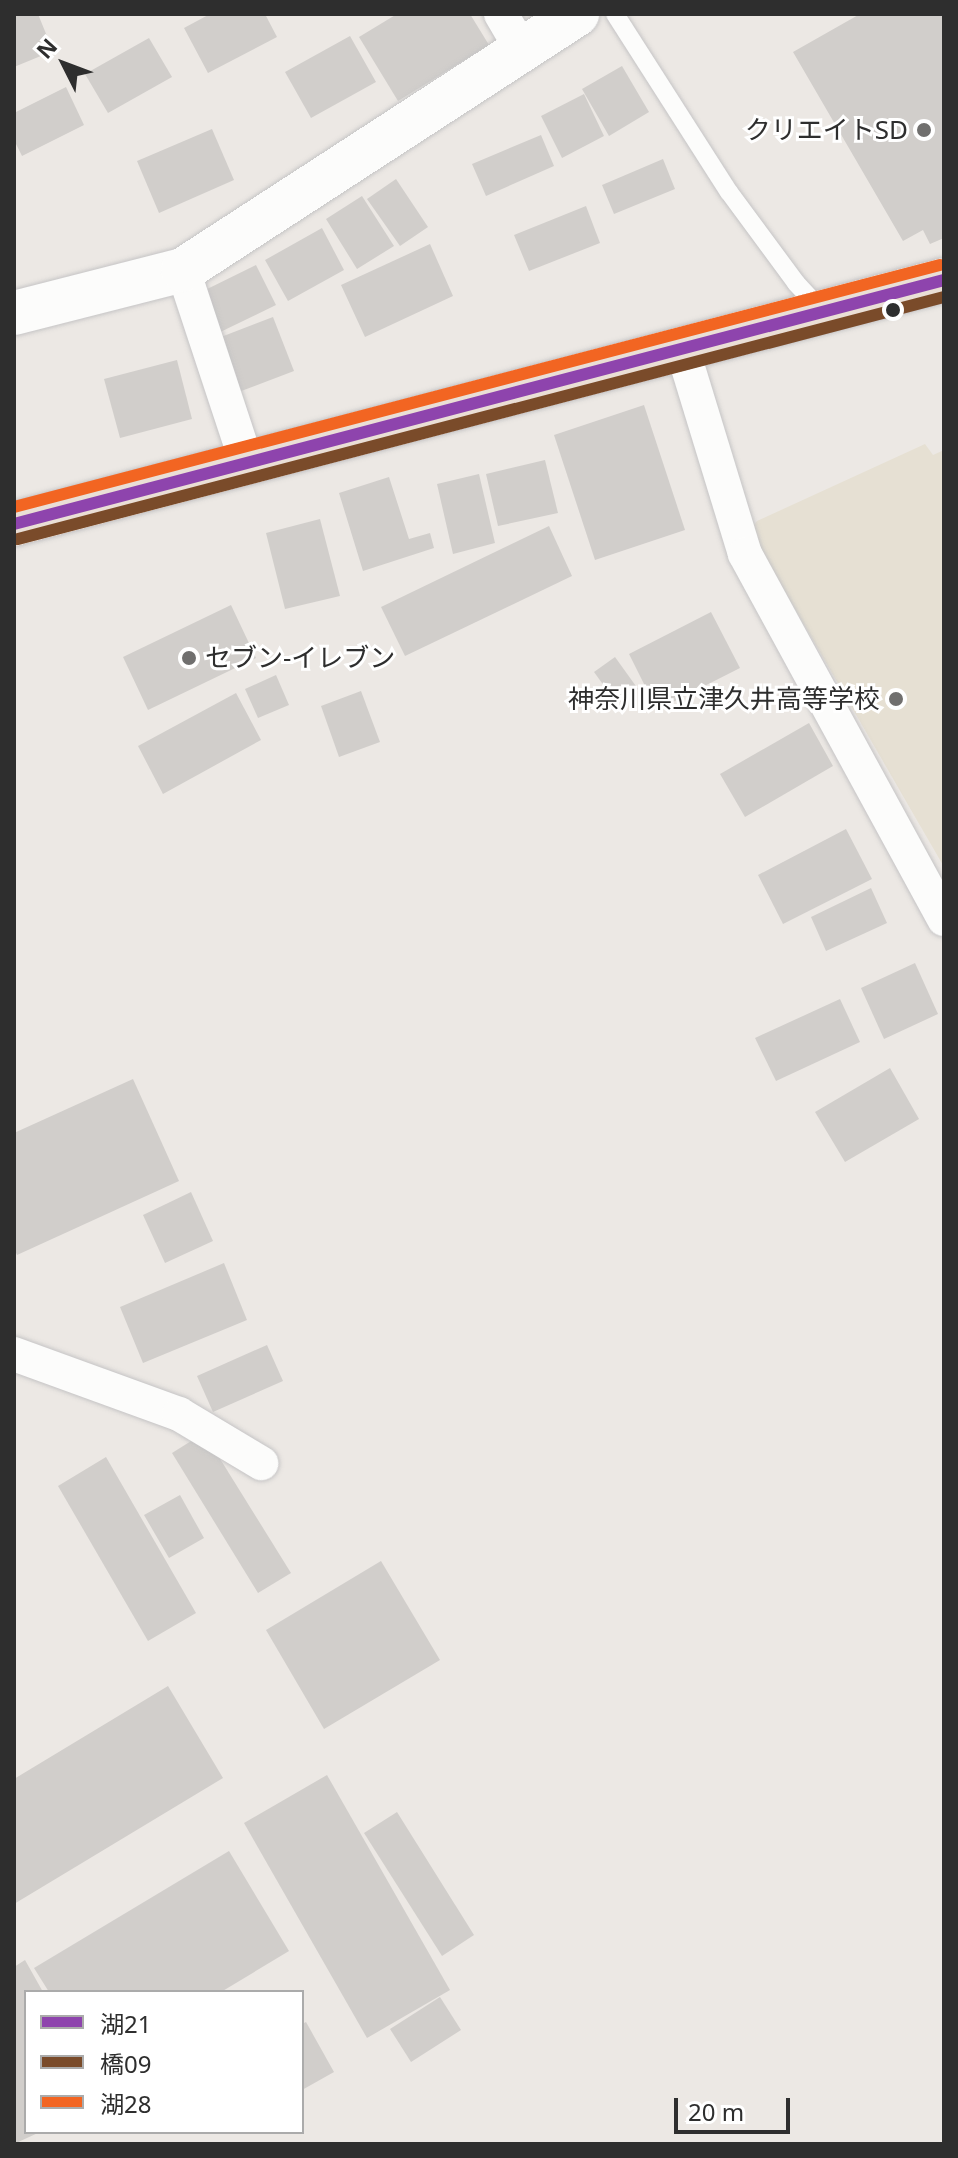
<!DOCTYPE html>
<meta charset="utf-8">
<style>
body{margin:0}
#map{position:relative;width:958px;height:2158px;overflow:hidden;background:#ece8e4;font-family:"Noto Sans","Noto Sans JP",sans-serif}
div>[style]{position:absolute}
.education>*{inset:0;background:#e6e0d3}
.building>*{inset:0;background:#d1cecb}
.roads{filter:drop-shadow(0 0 2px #c5c4c5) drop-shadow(0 0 2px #c5c4c5)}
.lane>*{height:18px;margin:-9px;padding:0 9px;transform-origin:9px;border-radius:9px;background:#fcfcfb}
.street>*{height:34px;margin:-17px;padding:0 17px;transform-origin:17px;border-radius:17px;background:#fcfcfb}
.secondary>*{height:44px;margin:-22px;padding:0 22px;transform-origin:22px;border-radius:22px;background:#fcfcfb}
.highway>*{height:44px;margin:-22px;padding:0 22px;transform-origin:22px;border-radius:22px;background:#eadfd6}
.bus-1>*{height:12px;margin:-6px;padding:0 6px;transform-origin:6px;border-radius:6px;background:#8e44ad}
.bus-2>*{height:12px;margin:-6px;padding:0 6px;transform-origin:6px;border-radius:6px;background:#7a4b2a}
.bus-3>*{height:12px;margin:-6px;padding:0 6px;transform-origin:6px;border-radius:6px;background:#f26522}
.dots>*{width:22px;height:22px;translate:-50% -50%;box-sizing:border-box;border:4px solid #fff;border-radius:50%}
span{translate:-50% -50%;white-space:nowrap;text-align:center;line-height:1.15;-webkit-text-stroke:6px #fff;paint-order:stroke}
.poi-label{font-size:26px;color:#2e2e2e}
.right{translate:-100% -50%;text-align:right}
.left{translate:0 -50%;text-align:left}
.frame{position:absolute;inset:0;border:16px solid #2e2e2e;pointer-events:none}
.legend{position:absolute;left:24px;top:1990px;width:280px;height:144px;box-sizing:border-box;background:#fff;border:2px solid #ababab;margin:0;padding:10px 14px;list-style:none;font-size:24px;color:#2e2e2e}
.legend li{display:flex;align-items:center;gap:16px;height:40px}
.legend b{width:40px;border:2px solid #ababab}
.north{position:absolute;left:24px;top:24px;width:80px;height:80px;-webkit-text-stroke:6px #fff;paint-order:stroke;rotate:312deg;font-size:22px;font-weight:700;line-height:32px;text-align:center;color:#2e2e2e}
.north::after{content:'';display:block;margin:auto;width:28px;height:36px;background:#2e2e2e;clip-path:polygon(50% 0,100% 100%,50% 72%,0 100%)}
.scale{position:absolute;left:674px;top:2098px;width:116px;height:36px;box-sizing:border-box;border:4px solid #2e2e2e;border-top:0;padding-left:10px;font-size:24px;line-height:28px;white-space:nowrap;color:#2e2e2e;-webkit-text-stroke:6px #fff;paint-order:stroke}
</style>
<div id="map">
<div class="education">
<div style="clip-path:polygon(925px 444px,933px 455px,944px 450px,944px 867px,750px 531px,757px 521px)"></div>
</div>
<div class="building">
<div style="clip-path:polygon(38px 14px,53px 51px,14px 67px,14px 15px)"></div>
<div style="clip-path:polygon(210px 14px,265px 14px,277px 37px,208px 73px,184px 28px)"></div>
<div style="clip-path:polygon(397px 14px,470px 14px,489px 45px,398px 101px,359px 37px)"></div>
<div style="clip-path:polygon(860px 14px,944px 14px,944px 238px,930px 244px,923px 230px,903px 241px,793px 52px)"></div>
<div style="clip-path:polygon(350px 36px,376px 82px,311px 118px,285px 72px)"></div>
<div style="clip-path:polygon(149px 38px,172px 77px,108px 113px,85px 74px)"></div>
<div style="clip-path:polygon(622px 66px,649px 112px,609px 136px,582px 89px)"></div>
<div style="clip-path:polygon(66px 87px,84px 125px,22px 156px,14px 140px,14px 113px)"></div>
<div style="clip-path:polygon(584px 94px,604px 136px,562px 158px,541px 116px)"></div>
<div style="clip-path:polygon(212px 129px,234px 180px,159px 213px,137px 161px)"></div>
<div style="clip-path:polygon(541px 135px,554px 166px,486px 196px,472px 164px)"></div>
<div style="clip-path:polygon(663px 159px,675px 189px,614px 214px,602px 185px)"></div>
<div style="clip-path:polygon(396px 179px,428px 227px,400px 246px,367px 199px)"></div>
<div style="clip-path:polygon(362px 196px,394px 246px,357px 269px,326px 219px)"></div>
<div style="clip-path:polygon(586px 206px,600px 243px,529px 271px,514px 235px)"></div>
<div style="clip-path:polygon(322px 228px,344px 270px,288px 301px,265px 260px)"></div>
<div style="clip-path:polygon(430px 244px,453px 296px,365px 337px,341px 285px)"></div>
<div style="clip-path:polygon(256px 265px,276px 305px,212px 336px,193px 296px)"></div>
<div style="clip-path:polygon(273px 317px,294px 371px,228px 396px,208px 342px)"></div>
<div style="clip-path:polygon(177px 360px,192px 419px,120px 438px,104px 379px)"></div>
<div style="clip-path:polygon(644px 405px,685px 530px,595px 560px,554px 435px)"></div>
<div style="clip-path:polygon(545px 460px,558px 513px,498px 526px,486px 474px)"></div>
<div style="clip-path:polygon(479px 474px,495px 543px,453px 554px,437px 484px)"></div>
<div style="clip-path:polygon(389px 477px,409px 539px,430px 533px,434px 548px,363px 571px,339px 493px)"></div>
<div style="clip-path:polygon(320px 519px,340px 596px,285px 609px,266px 533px)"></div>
<div style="clip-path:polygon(549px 526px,572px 576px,405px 656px,381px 607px)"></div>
<div style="clip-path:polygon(231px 605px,256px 658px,148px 710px,123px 657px)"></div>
<div style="clip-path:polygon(711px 612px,740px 668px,657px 710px,629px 654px)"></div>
<div style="clip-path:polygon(615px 657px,638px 689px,617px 704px,594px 672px)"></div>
<div style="clip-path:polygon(276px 675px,289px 705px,258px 718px,245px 689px)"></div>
<div style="clip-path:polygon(361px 691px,380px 742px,339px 757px,321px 706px)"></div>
<div style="clip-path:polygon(236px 693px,261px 740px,163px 794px,138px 746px)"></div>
<div style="clip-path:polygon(809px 723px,833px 766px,745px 817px,720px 774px)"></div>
<div style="clip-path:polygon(846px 829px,872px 879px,783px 924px,758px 875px)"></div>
<div style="clip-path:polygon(871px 888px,887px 923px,826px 951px,811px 917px)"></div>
<div style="clip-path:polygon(915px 963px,938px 1014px,884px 1039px,861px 988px)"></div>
<div style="clip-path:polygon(840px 999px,860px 1042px,776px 1081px,755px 1038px)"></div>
<div style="clip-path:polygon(890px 1068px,919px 1119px,845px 1162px,815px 1112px)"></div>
<div style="clip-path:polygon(133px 1079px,179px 1181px,17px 1255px,14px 1248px,14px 1133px)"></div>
<div style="clip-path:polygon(191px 1192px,213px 1241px,165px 1263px,143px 1215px)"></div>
<div style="clip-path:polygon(224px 1263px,247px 1320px,143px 1363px,120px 1307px)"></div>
<div style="clip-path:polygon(267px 1345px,283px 1381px,213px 1412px,197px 1376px)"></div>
<div style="clip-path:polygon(204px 1433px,291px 1573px,258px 1593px,172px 1453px)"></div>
<div style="clip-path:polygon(106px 1457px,196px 1613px,148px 1641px,58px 1486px)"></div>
<div style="clip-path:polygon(180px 1495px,204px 1538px,169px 1558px,144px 1515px)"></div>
<div style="clip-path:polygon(381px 1561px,440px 1660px,324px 1729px,266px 1630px)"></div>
<div style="clip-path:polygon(168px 1686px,223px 1778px,14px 1904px,14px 1779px)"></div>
<div style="clip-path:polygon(327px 1775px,450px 1990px,367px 2038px,244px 1823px)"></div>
<div style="clip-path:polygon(397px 1812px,474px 1935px,442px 1956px,364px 1833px)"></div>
<div style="clip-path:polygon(229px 1851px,289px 1951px,221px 1992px,49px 1992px,34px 1968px)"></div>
<div style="clip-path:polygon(25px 1960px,43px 1992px,26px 1992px,26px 2132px,40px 2132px,14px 2144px,14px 1967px)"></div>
<div style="clip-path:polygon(440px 1997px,461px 2030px,411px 2062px,390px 2029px)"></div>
<div style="clip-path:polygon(306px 2022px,334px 2072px,302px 2090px,302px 2024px)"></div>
</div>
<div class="roads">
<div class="lane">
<div style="left:615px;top:14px;width:211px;rotate:57.4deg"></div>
<div style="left:729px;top:192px;width:113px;rotate:53.6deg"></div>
<div style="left:796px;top:283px;width:37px;rotate:47deg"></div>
</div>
<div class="street">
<div style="left:501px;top:14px;width:42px;rotate:59.7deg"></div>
<div style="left:183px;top:270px;width:204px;rotate:71.7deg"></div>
<div style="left:682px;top:348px;width:215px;rotate:73deg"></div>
<div style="left:745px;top:554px;width:416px;rotate:61.4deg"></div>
<div style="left:14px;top:1354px;width:176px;rotate:20deg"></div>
<div style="left:179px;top:1414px;width:96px;rotate:30.9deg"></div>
</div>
<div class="secondary">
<div style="left:14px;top:313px;width:174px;rotate:-14.3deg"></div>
<div style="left:183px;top:270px;width:470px;rotate:-33deg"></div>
</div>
<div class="highway">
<div style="left:14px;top:524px;width:961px;rotate:-14.7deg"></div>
</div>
</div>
<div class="bus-1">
<div style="left:14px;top:524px;width:961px;rotate:-14.7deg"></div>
</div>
<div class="bus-2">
<div style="left:18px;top:539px;width:957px;rotate:-14.65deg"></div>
</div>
<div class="bus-3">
<div style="left:14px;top:507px;width:957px;rotate:-14.65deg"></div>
</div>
<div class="dots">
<div style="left:924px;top:130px;background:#706f6e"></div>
<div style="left:893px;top:310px;background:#2e2e2e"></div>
<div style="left:189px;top:658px;background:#706f6e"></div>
<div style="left:896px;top:699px;background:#706f6e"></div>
</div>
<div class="poi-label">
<span class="right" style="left:908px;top:130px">クリエイトSD</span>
<span class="left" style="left:205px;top:658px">セブン-イレブン</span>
<span class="right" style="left:880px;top:699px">神奈川県立津久井高等学校</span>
</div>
<div class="frame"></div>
<ul class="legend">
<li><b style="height:10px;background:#8e44ad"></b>湖21</li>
<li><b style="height:10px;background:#7a4b2a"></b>橋09</li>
<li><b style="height:10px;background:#f26522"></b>湖28</li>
</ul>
<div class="north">N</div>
<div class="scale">20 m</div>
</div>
